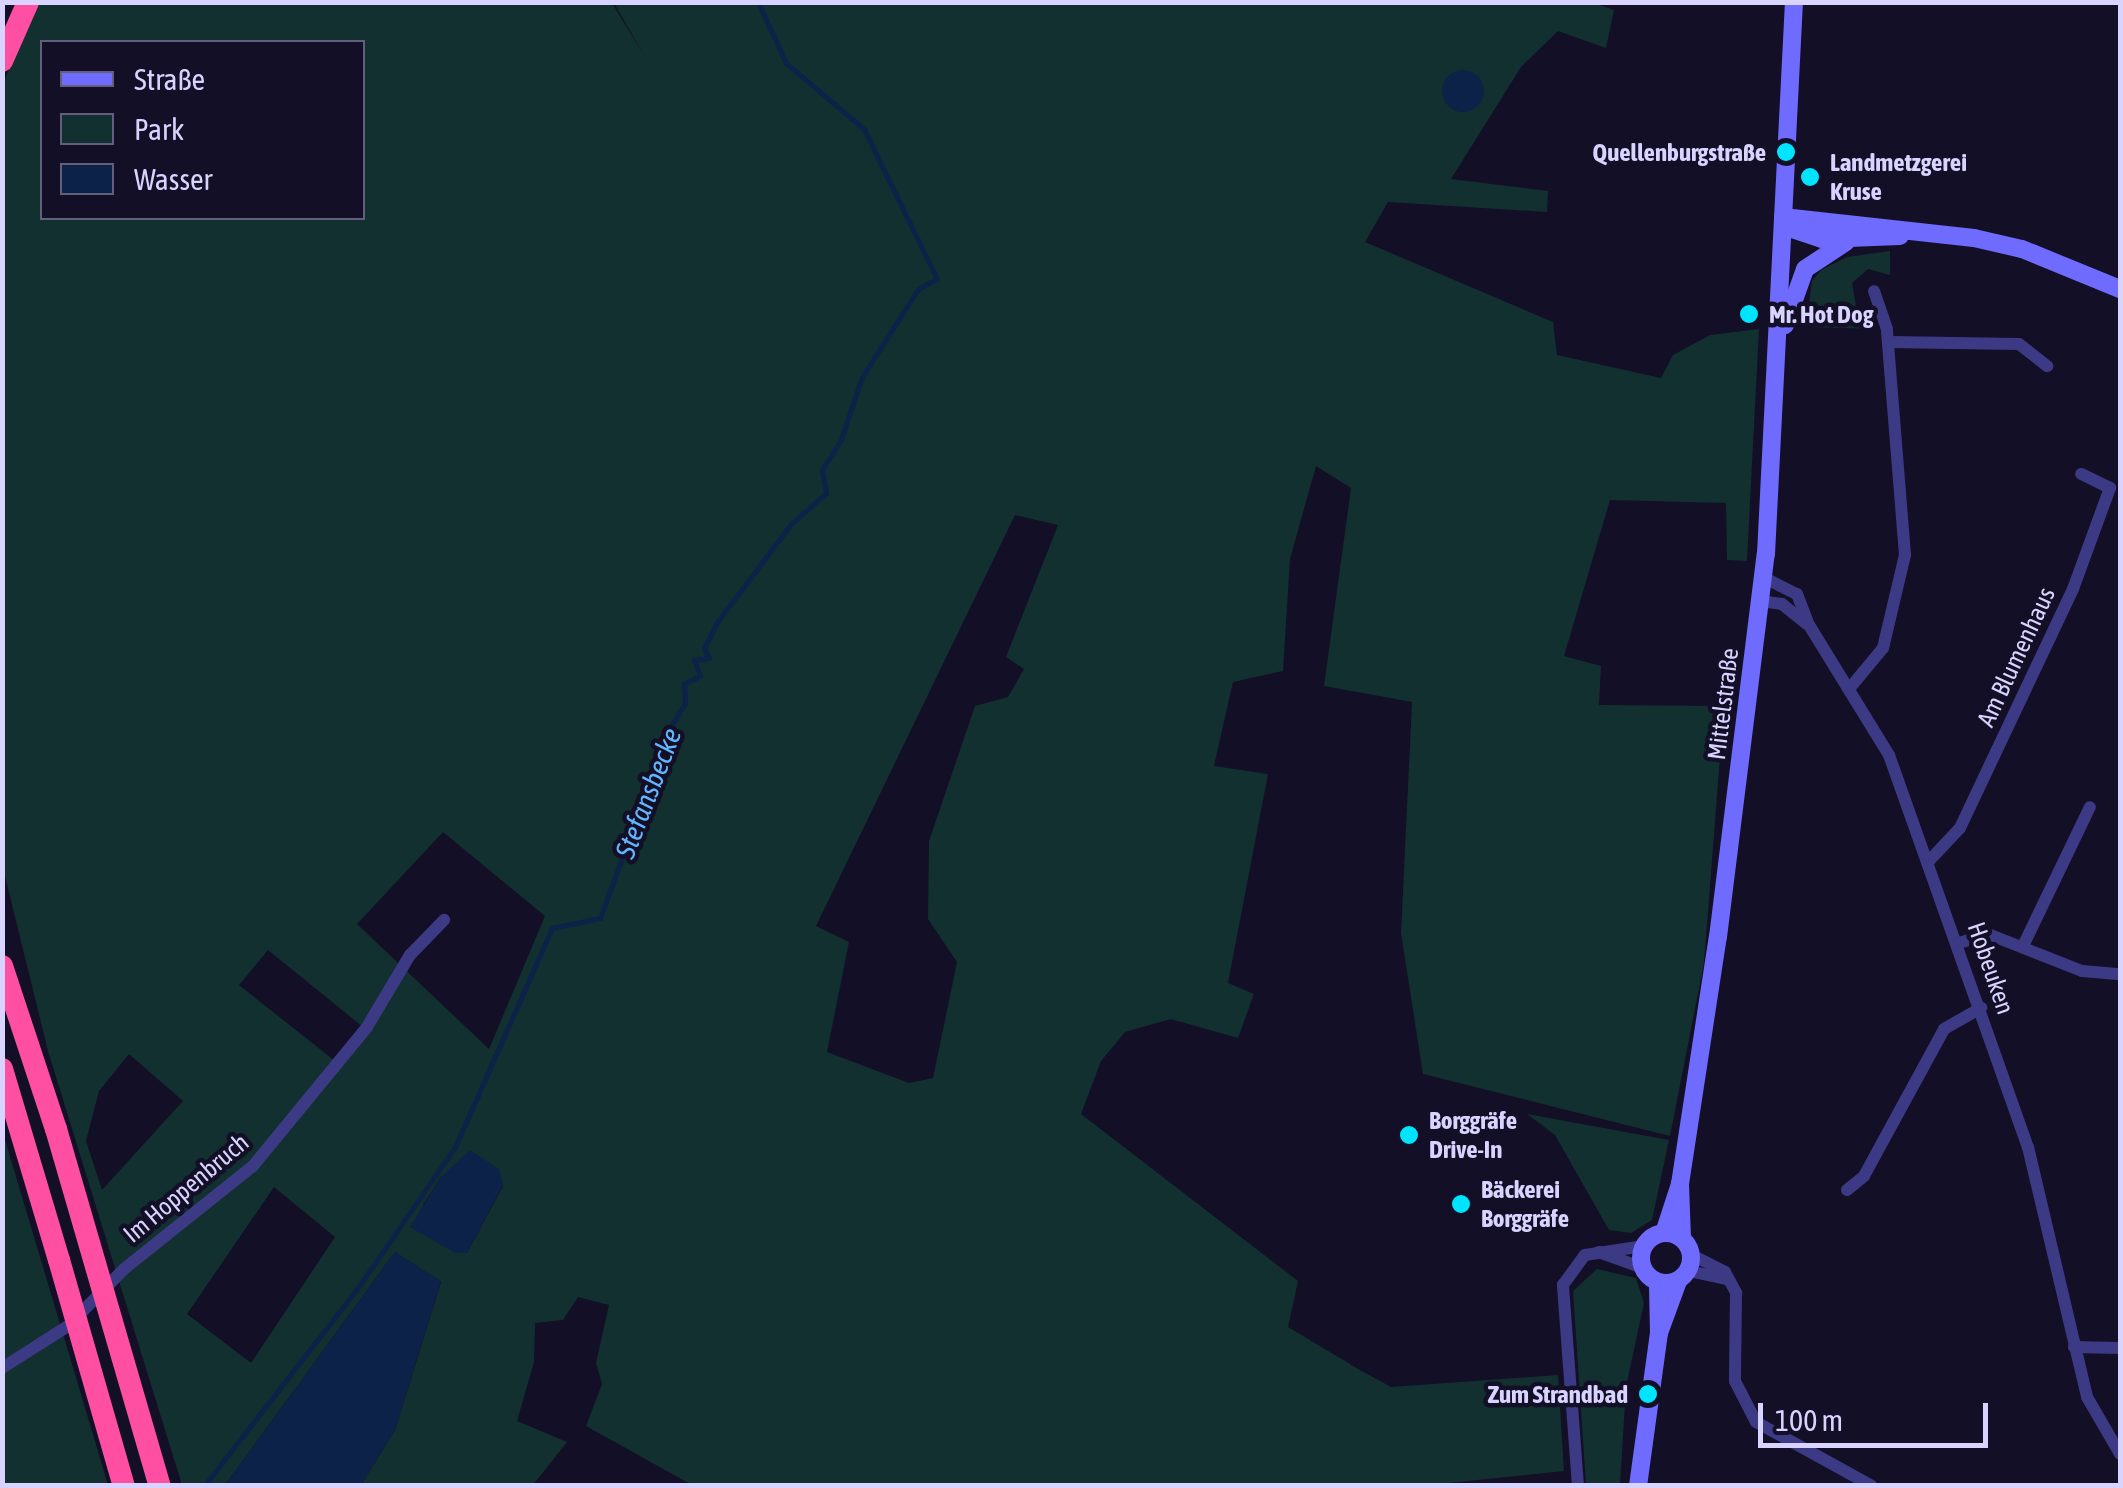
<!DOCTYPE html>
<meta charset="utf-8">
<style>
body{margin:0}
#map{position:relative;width:2123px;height:1488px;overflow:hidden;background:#130f26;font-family:"Asap Condensed",sans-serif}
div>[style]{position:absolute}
.green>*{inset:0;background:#12302f}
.water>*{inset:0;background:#0c2248}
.round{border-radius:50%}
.stream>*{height:5px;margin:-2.5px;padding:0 2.5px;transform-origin:2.5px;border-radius:2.5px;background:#0c2248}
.street>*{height:12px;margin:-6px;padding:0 6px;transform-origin:6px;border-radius:6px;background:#3d3a85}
.secondary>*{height:18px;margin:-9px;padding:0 9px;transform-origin:9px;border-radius:9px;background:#6f6bff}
.secondary>.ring{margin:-9px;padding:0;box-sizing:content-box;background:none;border:18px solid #6f6bff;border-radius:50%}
.highway>*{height:22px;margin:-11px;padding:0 11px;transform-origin:11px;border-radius:11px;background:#ff4fa3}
.highway-bridge>*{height:22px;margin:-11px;padding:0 11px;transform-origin:11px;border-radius:11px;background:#ff4fa3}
.dots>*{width:28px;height:28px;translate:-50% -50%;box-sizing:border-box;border:5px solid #130f26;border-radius:50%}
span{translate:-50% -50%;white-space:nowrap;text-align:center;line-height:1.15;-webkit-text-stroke:9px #130f26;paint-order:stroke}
.poi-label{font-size:25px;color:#d9d4ff;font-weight:700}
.right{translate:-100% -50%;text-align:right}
.left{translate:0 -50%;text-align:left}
.street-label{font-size:25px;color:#d9d4ff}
.water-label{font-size:28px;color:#62b6ff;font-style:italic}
.frame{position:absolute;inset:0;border:5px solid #d9d4ff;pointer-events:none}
.legend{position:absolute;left:40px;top:40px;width:325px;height:180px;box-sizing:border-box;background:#130f26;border:2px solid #625e7d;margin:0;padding:12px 18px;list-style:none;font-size:30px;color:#d9d4ff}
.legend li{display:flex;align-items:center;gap:20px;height:50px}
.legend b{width:50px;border:2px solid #625e7d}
.scale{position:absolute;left:1758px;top:1403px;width:230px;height:45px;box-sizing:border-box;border:5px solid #d9d4ff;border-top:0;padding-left:12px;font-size:30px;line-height:35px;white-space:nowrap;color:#d9d4ff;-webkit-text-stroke:8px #130f26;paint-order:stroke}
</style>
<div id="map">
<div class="green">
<div style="clip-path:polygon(evenodd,40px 2px,612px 3px,645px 57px,614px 3px,1591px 2px,1614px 10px,1606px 48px,1558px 31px,1521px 67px,1451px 179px,1548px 191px,1547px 212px,1388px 202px,1365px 242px,1553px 322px,1557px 355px,1661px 378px,1673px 355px,1710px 335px,1759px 329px,1747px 561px,1727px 560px,1726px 503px,1610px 500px,1564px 656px,1601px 666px,1599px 705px,1724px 706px,1704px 963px,1670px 1136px,1423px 1074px,1401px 933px,1412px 702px,1324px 686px,1351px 488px,1316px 466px,1290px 559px,1283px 671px,1233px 682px,1214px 766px,1268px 774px,1228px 983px,1254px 994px,1238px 1038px,1171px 1019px,1125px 1032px,1101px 1061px,1081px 1114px,1298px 1281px,1288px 1327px,1360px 1370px,1391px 1387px,1558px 1375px,1564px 1471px,1419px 1486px,692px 1485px,586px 1426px,602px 1384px,596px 1363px,609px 1305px,578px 1297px,563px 1320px,535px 1323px,534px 1362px,517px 1421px,567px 1442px,533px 1485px,361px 1485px,395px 1430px,441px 1282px,395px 1252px,225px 1485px,182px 1485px,48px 1051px,3px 868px,2px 85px,40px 2px,42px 42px,362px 42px,362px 218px,42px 218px,42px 42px,40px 2px,1015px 515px,1058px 525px,1006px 657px,1024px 669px,1008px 697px,975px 706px,929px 841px,928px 919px,957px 962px,933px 1078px,909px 1083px,827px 1052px,849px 942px,816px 926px,1015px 515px,40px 2px,443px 832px,545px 916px,489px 1049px,357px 924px,443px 832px,40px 2px,268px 950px,363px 1027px,335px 1061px,239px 985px,268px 950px,40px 2px,129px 1054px,183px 1101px,102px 1190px,86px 1141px,99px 1091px,129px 1054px,40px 2px,441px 1177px,503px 1186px,467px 1253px,423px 1205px,441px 1177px,40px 2px,274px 1187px,335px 1237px,251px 1363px,187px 1314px,274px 1187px)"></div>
<div style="clip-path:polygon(1890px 251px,1890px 275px,1868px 269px,1852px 283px,1856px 306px,1877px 329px,1806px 327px,1812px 281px,1821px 270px,1847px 257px)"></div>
<div style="clip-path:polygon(1527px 1114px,1669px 1140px,1652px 1220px,1631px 1233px,1609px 1230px,1555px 1135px)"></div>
<div style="clip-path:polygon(3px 1133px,69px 1354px,108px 1485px,2px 1485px)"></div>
<div style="clip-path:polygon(1597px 1269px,1636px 1278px,1644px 1303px,1626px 1387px,1620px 1485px,1586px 1485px,1573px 1291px)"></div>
</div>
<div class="water">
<div class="round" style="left:1442px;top:70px;width:42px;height:42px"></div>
<div style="clip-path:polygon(470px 1150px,499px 1169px,503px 1185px,467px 1253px,455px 1253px,410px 1227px,441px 1177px)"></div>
<div style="clip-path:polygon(395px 1252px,441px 1281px,395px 1430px,361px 1485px,225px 1485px)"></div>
</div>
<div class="stream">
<div style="left:204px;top:1486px;width:249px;rotate:-52.2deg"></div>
<div style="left:357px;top:1289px;width:173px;rotate:-55.4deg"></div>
<div style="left:455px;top:1147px;width:240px;rotate:-66.1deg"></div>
<div style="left:552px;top:928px;width:49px;rotate:-11.8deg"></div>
<div style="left:600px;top:918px;width:201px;rotate:-69.9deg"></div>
<div style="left:669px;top:729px;width:31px;rotate:-58deg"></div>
<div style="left:685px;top:703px;width:19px;rotate:-93deg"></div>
<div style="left:684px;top:684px;width:18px;rotate:-27deg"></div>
<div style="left:700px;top:676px;width:17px;rotate:-111deg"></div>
<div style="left:694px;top:660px;width:15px;rotate:-8deg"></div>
<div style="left:709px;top:658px;width:11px;rotate:-117deg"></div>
<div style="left:704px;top:648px;width:30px;rotate:-63deg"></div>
<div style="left:718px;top:621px;width:121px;rotate:-53deg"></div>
<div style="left:791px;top:524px;width:47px;rotate:-41.5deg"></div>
<div style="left:826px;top:493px;width:23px;rotate:-100deg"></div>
<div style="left:822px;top:470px;width:36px;rotate:-58deg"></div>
<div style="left:841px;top:439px;width:65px;rotate:-71.3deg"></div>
<div style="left:862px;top:377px;width:104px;rotate:-57.5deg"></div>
<div style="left:918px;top:289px;width:21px;rotate:-28deg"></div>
<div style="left:937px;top:279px;width:167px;rotate:-116deg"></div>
<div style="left:864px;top:129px;width:102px;rotate:-139.8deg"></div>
<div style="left:786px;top:63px;width:67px;rotate:-114.7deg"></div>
</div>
<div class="street">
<div style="left:1888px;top:342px;width:131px;rotate:0.9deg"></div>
<div style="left:2019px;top:344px;width:36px;rotate:38deg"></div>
<div style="left:1763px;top:577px;width:38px;rotate:27deg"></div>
<div style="left:1797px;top:594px;width:33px;rotate:69deg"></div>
<div style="left:1809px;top:625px;width:153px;rotate:58.4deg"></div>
<div style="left:1889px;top:755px;width:416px;rotate:70.5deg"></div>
<div style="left:2028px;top:1147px;width:257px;rotate:76.7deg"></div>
<div style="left:2087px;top:1397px;width:66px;rotate:59.9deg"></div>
<div style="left:1760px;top:601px;width:22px;rotate:8deg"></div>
<div style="left:1782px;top:604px;width:32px;rotate:39deg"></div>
<div style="left:1849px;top:689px;width:53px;rotate:-50.3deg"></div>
<div style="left:1883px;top:648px;width:96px;rotate:-76.7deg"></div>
<div style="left:1905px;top:555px;width:227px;rotate:-94.6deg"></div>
<div style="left:1887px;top:329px;width:40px;rotate:-108.9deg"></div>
<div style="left:1929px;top:861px;width:45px;rotate:-46.8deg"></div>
<div style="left:1960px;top:828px;width:264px;rotate:-64.7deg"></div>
<div style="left:2073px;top:589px;width:108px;rotate:-69.9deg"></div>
<div style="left:2110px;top:488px;width:32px;rotate:-154deg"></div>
<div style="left:1959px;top:943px;width:30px;rotate:-17deg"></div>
<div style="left:1988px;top:934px;width:101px;rotate:21.5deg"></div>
<div style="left:2082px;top:971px;width:38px;rotate:5deg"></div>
<div style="left:2023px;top:946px;width:154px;rotate:-64.3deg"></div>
<div style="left:1847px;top:1190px;width:22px;rotate:-39deg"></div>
<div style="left:1864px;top:1176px;width:167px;rotate:-61.4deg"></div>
<div style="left:1944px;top:1029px;width:43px;rotate:-29.6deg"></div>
<div style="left:1599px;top:1252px;width:47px;rotate:20deg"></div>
<div style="left:1692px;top:1255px;width:37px;rotate:27deg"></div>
<div style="left:1725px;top:1272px;width:24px;rotate:62deg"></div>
<div style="left:1736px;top:1293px;width:88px;rotate:90.7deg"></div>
<div style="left:1735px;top:1381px;width:46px;rotate:62.9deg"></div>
<div style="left:1756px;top:1422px;width:132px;rotate:28.9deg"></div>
<div style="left:1689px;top:1271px;width:40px;rotate:12deg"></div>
<div style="left:2074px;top:1347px;width:46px;rotate:1.2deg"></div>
<div style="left:2px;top:1368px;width:78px;rotate:-32.5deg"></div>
<div style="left:68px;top:1326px;width:80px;rotate:-45.5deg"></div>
<div style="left:124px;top:1269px;width:165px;rotate:-38.6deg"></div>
<div style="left:253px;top:1166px;width:180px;rotate:-50.6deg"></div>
<div style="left:367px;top:1027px;width:84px;rotate:-59.2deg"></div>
<div style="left:410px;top:955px;width:49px;rotate:-45.8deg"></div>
<div style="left:1578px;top:1486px;width:202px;rotate:-94.3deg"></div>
<div style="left:1563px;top:1285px;width:37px;rotate:-54deg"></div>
<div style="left:1585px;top:1255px;width:60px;rotate:-8.7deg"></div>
</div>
<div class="secondary">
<div style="left:1783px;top:217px;width:192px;rotate:6.3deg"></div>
<div style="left:1974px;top:238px;width:49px;rotate:12.9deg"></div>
<div style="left:2022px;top:249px;width:106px;rotate:22.2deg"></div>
<div style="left:1783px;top:226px;width:41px;rotate:18.4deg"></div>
<div style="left:1822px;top:239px;width:78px;rotate:-2.2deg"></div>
<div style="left:1785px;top:325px;width:59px;rotate:-70.3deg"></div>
<div style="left:1805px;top:269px;width:49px;rotate:-33.4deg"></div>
<div style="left:1680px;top:1184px;width:54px;rotate:87.9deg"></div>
<div class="ring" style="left:1641px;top:1233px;width:32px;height:32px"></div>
<div style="left:1664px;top:1233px;width:52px;rotate:-71.9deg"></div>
<div style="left:1680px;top:1184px;width:250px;rotate:-81.3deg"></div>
<div style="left:1718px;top:937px;width:386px;rotate:-82.9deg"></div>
<div style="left:1766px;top:554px;width:553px;rotate:-87.1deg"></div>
<div style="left:1659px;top:1333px;width:55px;rotate:-69.9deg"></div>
<div style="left:1638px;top:1486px;width:154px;rotate:-82.2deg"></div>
<div style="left:1659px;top:1333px;width:49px;rotate:-91.2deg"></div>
</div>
<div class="highway">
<div style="left:2px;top:61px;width:64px;rotate:-66.2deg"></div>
<div style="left:2px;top:966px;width:172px;rotate:71.7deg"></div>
<div style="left:2px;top:1069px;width:199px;rotate:73.4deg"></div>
</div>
<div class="highway-bridge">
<div style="left:56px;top:1129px;width:372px;rotate:73.8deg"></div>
<div style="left:59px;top:1260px;width:235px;rotate:74deg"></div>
</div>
<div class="dots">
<div style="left:1786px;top:152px;background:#00e5ff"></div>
<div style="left:1810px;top:177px;background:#00e5ff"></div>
<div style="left:1749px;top:314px;background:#00e5ff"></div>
<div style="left:1409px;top:1135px;background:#00e5ff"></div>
<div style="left:1461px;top:1204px;background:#00e5ff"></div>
<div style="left:1648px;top:1394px;background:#00e5ff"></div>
</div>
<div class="poi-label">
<span class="right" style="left:1766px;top:152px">Quellenburgstraße</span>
<span class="left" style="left:1830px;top:177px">Landmetzgerei<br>Kruse</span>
<span class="left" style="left:1769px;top:314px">Mr. Hot Dog</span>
<span class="left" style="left:1429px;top:1135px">Borggräfe<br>Drive-In</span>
<span class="left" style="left:1481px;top:1204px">Bäckerei<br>Borggräfe</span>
<span class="right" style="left:1628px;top:1394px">Zum Strandbad</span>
</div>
<div class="street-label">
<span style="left:2016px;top:657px;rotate:-65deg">Am Blumenhaus</span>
<span style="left:1723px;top:704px;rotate:-83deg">Mittelstraße</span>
<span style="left:1991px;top:968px;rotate:71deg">Hobeuken</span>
<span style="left:186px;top:1188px;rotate:-40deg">Im Hoppenbruch</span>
</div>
<div class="water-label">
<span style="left:648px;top:793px;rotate:-69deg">Stefansbecke</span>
</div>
<div class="frame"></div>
<ul class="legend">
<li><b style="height:12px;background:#6f6bff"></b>Straße</li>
<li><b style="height:28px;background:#12302f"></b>Park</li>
<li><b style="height:28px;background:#0c2248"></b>Wasser</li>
</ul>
<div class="scale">100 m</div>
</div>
